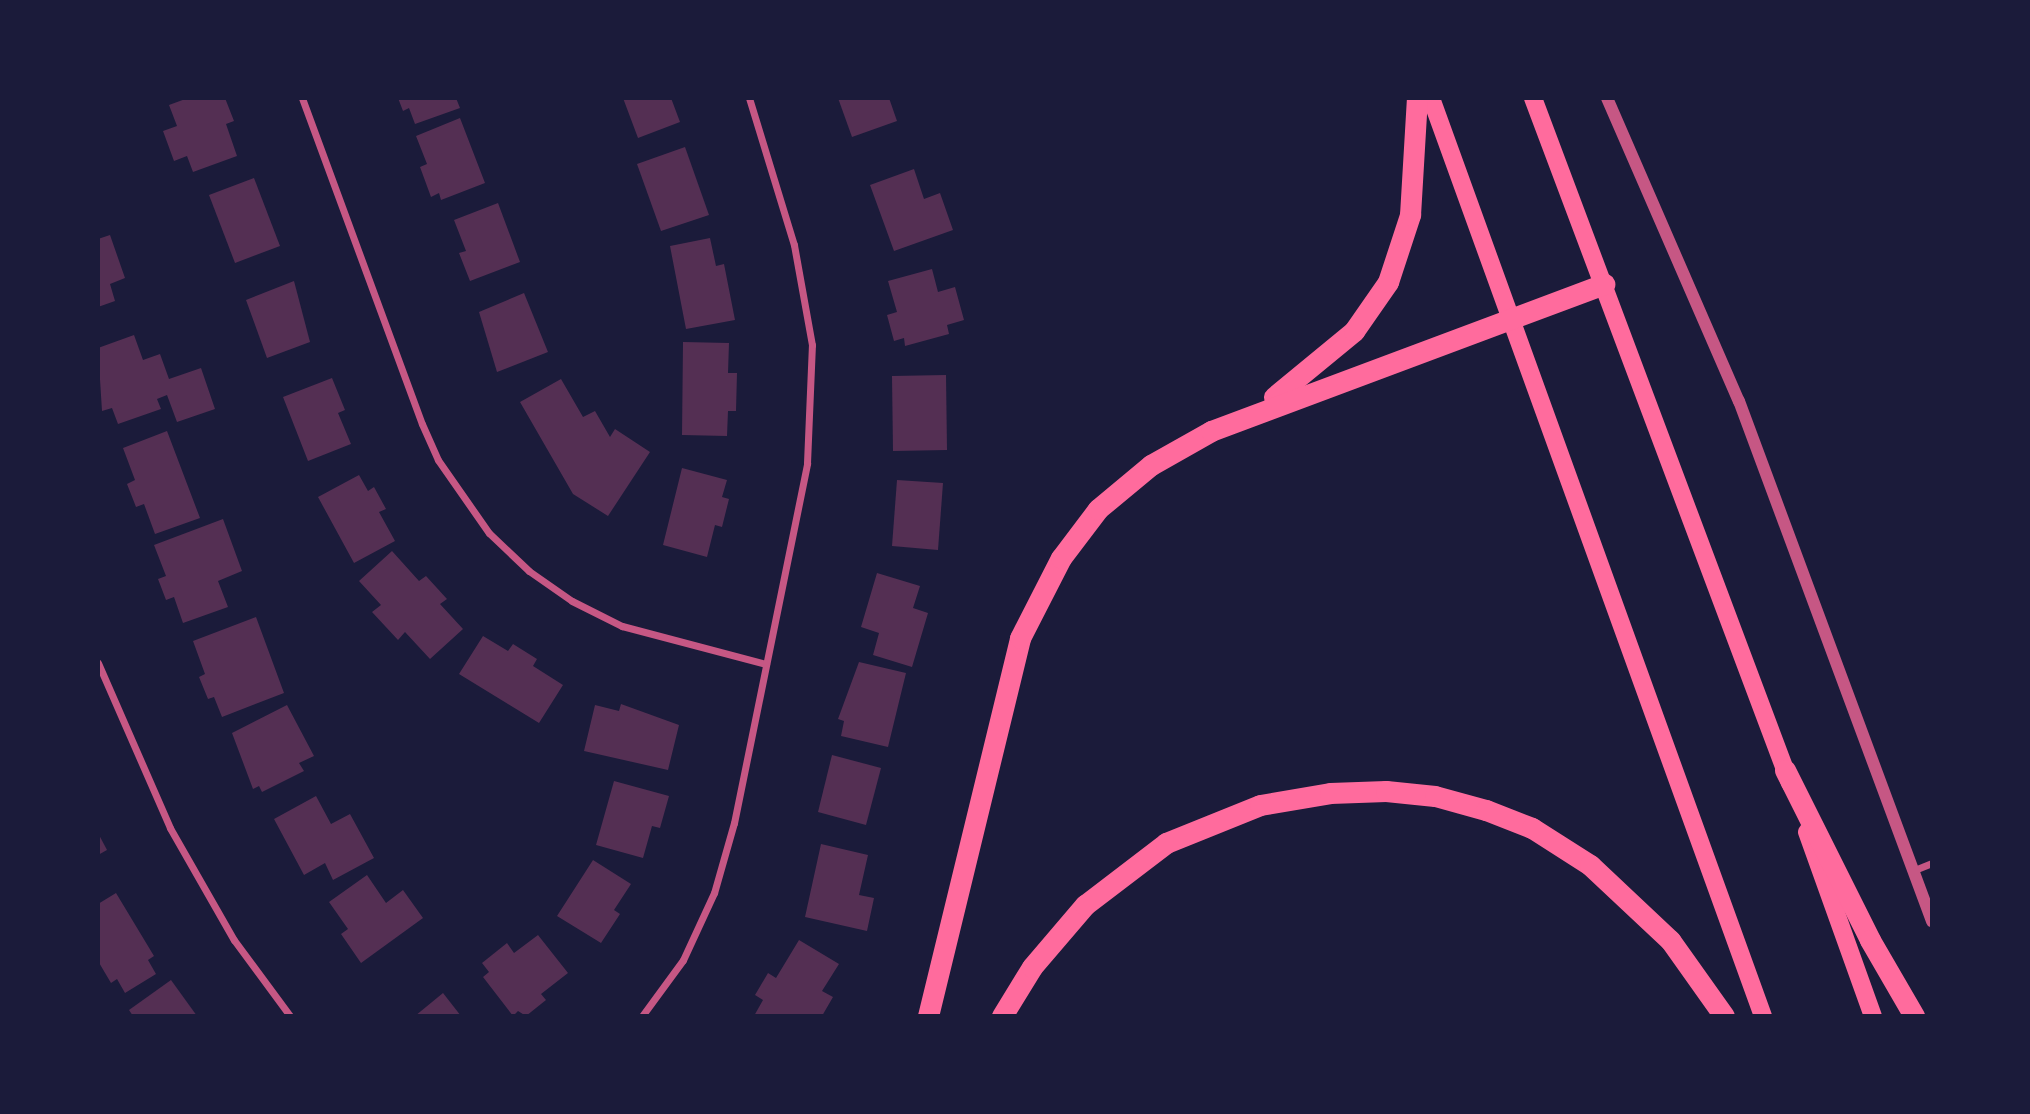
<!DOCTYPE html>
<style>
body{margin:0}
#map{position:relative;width:2030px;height:1114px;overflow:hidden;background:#1b1b3a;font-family:"DM Sans",sans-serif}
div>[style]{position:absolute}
.building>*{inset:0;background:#542f53}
.minor>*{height:7px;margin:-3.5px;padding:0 3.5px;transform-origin:3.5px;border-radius:3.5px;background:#c65784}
.tertiary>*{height:12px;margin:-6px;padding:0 6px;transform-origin:6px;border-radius:6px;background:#c65784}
.primary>*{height:18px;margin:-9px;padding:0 9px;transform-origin:9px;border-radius:9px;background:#ff6b9d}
.motorway>*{height:21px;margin:-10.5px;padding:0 10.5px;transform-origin:10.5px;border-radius:10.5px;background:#ff6b9d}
span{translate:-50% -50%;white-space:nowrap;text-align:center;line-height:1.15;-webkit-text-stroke:5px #1b1b3a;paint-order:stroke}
.frame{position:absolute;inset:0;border:100px solid #1b1b3a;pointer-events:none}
</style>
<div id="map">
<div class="building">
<div style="clip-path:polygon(188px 98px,225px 98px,234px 121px,226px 124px,237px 156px,193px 172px,187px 156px,174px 161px,163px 131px,177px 126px,169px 105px)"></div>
<div style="clip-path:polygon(398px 98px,456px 98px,460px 108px,415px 124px,409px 108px,403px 111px)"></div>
<div style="clip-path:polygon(623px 98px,671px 98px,680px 122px,638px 138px)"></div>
<div style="clip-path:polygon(838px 98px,889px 98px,897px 121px,852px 137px)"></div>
<div style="clip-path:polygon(460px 118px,485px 183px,441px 200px,439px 193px,431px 197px,420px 167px,427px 164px,416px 136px)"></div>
<div style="clip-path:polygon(685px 147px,709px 215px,661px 231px,637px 164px)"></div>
<div style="clip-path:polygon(914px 169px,924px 199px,940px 193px,953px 230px,894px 251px,870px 185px)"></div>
<div style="clip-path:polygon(254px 178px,280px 246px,235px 263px,209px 195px)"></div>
<div style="clip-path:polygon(498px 203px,520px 262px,470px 281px,459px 253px,466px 251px,454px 220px)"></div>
<div style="clip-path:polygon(110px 235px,125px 278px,110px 284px,115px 301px,98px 307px,98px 239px)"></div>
<div style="clip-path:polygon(710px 238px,716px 266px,724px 264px,735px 320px,686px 329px,670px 246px)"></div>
<div style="clip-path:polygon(932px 269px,938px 292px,955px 287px,964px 320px,947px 325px,949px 334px,905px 346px,904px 338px,894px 341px,887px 315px,897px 312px,888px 281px)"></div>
<div style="clip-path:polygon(294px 281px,310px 342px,267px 358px,246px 300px)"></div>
<div style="clip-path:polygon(524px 293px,548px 352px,497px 372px,479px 312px)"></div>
<div style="clip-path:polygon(134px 335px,143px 360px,160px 354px,169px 379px,201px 368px,215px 409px,177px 422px,167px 395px,157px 399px,161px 409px,118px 424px,112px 408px,102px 411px,98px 348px)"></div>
<div style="clip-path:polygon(683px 342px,729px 343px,728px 373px,737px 373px,736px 411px,728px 411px,727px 436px,682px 435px)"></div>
<div style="clip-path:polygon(946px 375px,947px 450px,893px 451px,892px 376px)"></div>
<div style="clip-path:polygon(332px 378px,345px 410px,338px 413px,351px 444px,308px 461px,283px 397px)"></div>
<div style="clip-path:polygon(561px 379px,583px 417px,595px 411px,610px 437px,615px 429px,650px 452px,608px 516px,573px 494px,520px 402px)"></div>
<div style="clip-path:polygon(167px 431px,200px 518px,155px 534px,144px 504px,136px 507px,127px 484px,135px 480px,123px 448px)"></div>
<div style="clip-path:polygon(682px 468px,727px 480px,722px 497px,729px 499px,722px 527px,715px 525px,707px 557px,663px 545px)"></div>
<div style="clip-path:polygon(359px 475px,368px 491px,374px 487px,386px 509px,379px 512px,395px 541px,354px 563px,318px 497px)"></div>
<div style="clip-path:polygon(897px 480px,943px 483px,938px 550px,892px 546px)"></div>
<div style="clip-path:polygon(223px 519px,242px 571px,218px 581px,228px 607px,183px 623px,174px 597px,166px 600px,158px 579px,166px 576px,154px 545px)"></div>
<div style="clip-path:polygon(392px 551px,419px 581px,426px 576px,447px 599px,440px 604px,463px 629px,430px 659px,405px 632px,398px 640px,372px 612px,381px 605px,359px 581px)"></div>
<div style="clip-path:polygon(877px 573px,920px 586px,913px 608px,928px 613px,912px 667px,873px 655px,879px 633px,861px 627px)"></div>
<div style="clip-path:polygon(256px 617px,284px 693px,222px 717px,214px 697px,208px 699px,199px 677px,205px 674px,193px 641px)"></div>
<div style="clip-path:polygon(483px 636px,508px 651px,513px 644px,537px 659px,533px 666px,563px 685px,539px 723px,459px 674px)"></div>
<div style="clip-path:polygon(859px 662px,906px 673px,888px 747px,841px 736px,844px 721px,838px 719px)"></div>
<div style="clip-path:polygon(621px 704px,679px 725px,668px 770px,584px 751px,595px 705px,619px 711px)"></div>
<div style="clip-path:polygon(287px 705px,314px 756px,299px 763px,304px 771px,262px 792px,259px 786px,253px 789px,232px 733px)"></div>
<div style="clip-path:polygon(832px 755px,881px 768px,866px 825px,818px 812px)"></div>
<div style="clip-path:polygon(614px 781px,669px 796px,660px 828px,652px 826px,643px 858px,596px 845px)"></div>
<div style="clip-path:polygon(316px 796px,331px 824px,350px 814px,374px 858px,333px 880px,325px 863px,304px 875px,274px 819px)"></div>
<div style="clip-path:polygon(98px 833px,107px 850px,98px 855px)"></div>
<div style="clip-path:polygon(821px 844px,868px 855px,859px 895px,874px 898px,867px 931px,805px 917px)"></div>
<div style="clip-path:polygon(593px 860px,631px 884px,614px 910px,620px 914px,601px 943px,557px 916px)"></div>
<div style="clip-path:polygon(367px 875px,386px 903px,403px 890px,423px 918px,361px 963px,341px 934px,348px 929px,329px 902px)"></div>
<div style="clip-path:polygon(116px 893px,154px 956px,148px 960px,156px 974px,125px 993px,117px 979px,111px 983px,98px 961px,98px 904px)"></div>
<div style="clip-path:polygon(538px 935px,568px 973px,541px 994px,546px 1000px,526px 1016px,518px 1011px,513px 1016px,483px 977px,489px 972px,482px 963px,507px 943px,514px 953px)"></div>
<div style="clip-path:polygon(799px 940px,839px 964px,822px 991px,833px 997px,822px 1016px,754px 1016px,763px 1000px,755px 995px,768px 973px,776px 978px)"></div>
<div style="clip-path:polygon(171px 980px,197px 1016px,133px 1016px,129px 1010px)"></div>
<div style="clip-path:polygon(443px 993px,461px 1016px,415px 1016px)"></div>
</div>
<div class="minor">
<div style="left:302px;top:98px;width:347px;rotate:69.8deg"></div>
<div style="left:422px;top:424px;width:39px;rotate:66deg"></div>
<div style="left:438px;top:460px;width:89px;rotate:55.1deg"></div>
<div style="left:489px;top:533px;width:55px;rotate:43.5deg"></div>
<div style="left:529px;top:571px;width:52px;rotate:34.9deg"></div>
<div style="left:572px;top:601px;width:56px;rotate:26.6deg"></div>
<div style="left:622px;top:626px;width:149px;rotate:14.8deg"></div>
<div style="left:98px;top:663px;width:180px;rotate:66.4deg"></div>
<div style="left:170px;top:828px;width:129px;rotate:60.3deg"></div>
<div style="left:234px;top:940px;width:94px;rotate:53.6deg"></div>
<div style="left:1912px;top:871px;width:22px;rotate:-22deg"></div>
<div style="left:642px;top:1016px;width:69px;rotate:-53.8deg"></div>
<div style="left:683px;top:960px;width:74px;rotate:-65.2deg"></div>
<div style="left:714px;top:893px;width:73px;rotate:-74.1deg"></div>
<div style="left:734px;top:823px;width:367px;rotate:-78.5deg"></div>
<div style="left:807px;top:463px;width:118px;rotate:-87.6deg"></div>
<div style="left:812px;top:345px;width:102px;rotate:-100.2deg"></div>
<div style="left:794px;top:245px;width:154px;rotate:-107deg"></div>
</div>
<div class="tertiary">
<div style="left:1607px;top:98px;width:331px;rotate:66.5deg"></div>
<div style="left:1739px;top:401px;width:555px;rotate:69.64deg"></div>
</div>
<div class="primary">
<div style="left:1431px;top:98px;width:976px;rotate:70.12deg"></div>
<div style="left:1533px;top:98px;width:732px;rotate:69.43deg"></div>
<div style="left:1807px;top:832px;width:195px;rotate:70.3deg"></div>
</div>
<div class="motorway">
<div style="left:1274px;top:397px;width:104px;rotate:-39.5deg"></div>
<div style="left:1354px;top:331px;width:60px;rotate:-55.2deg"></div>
<div style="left:1388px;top:282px;width:71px;rotate:-71.8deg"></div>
<div style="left:1410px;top:215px;width:117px;rotate:-86.6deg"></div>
<div style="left:1785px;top:770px;width:190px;rotate:63.4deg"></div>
<div style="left:1870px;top:940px;width:88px;rotate:59.9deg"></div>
<div style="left:928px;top:1016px;width:389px;rotate:-76.3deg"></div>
<div style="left:1020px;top:638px;width:90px;rotate:-62.9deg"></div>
<div style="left:1061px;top:558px;width:61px;rotate:-52.9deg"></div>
<div style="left:1098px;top:509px;width:69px;rotate:-39.7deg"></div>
<div style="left:1151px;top:465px;width:69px;rotate:-29.5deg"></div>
<div style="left:1211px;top:431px;width:420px;rotate:-20.5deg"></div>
<div style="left:1002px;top:1016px;width:57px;rotate:-58.5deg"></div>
<div style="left:1032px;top:967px;width:82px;rotate:-49.5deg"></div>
<div style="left:1085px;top:905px;width:102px;rotate:-37.4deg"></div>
<div style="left:1166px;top:843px;width:101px;rotate:-22deg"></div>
<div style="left:1260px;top:805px;width:71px;rotate:-9.7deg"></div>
<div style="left:1330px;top:793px;width:56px;rotate:-2deg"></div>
<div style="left:1386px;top:791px;width:49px;rotate:5.8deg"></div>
<div style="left:1435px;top:796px;width:53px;rotate:15.4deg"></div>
<div style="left:1486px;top:810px;width:49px;rotate:21.4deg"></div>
<div style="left:1532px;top:828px;width:69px;rotate:32.5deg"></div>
<div style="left:1590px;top:865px;width:110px;rotate:43.2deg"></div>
<div style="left:1670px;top:940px;width:93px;rotate:54.6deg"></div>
</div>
<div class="frame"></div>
</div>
